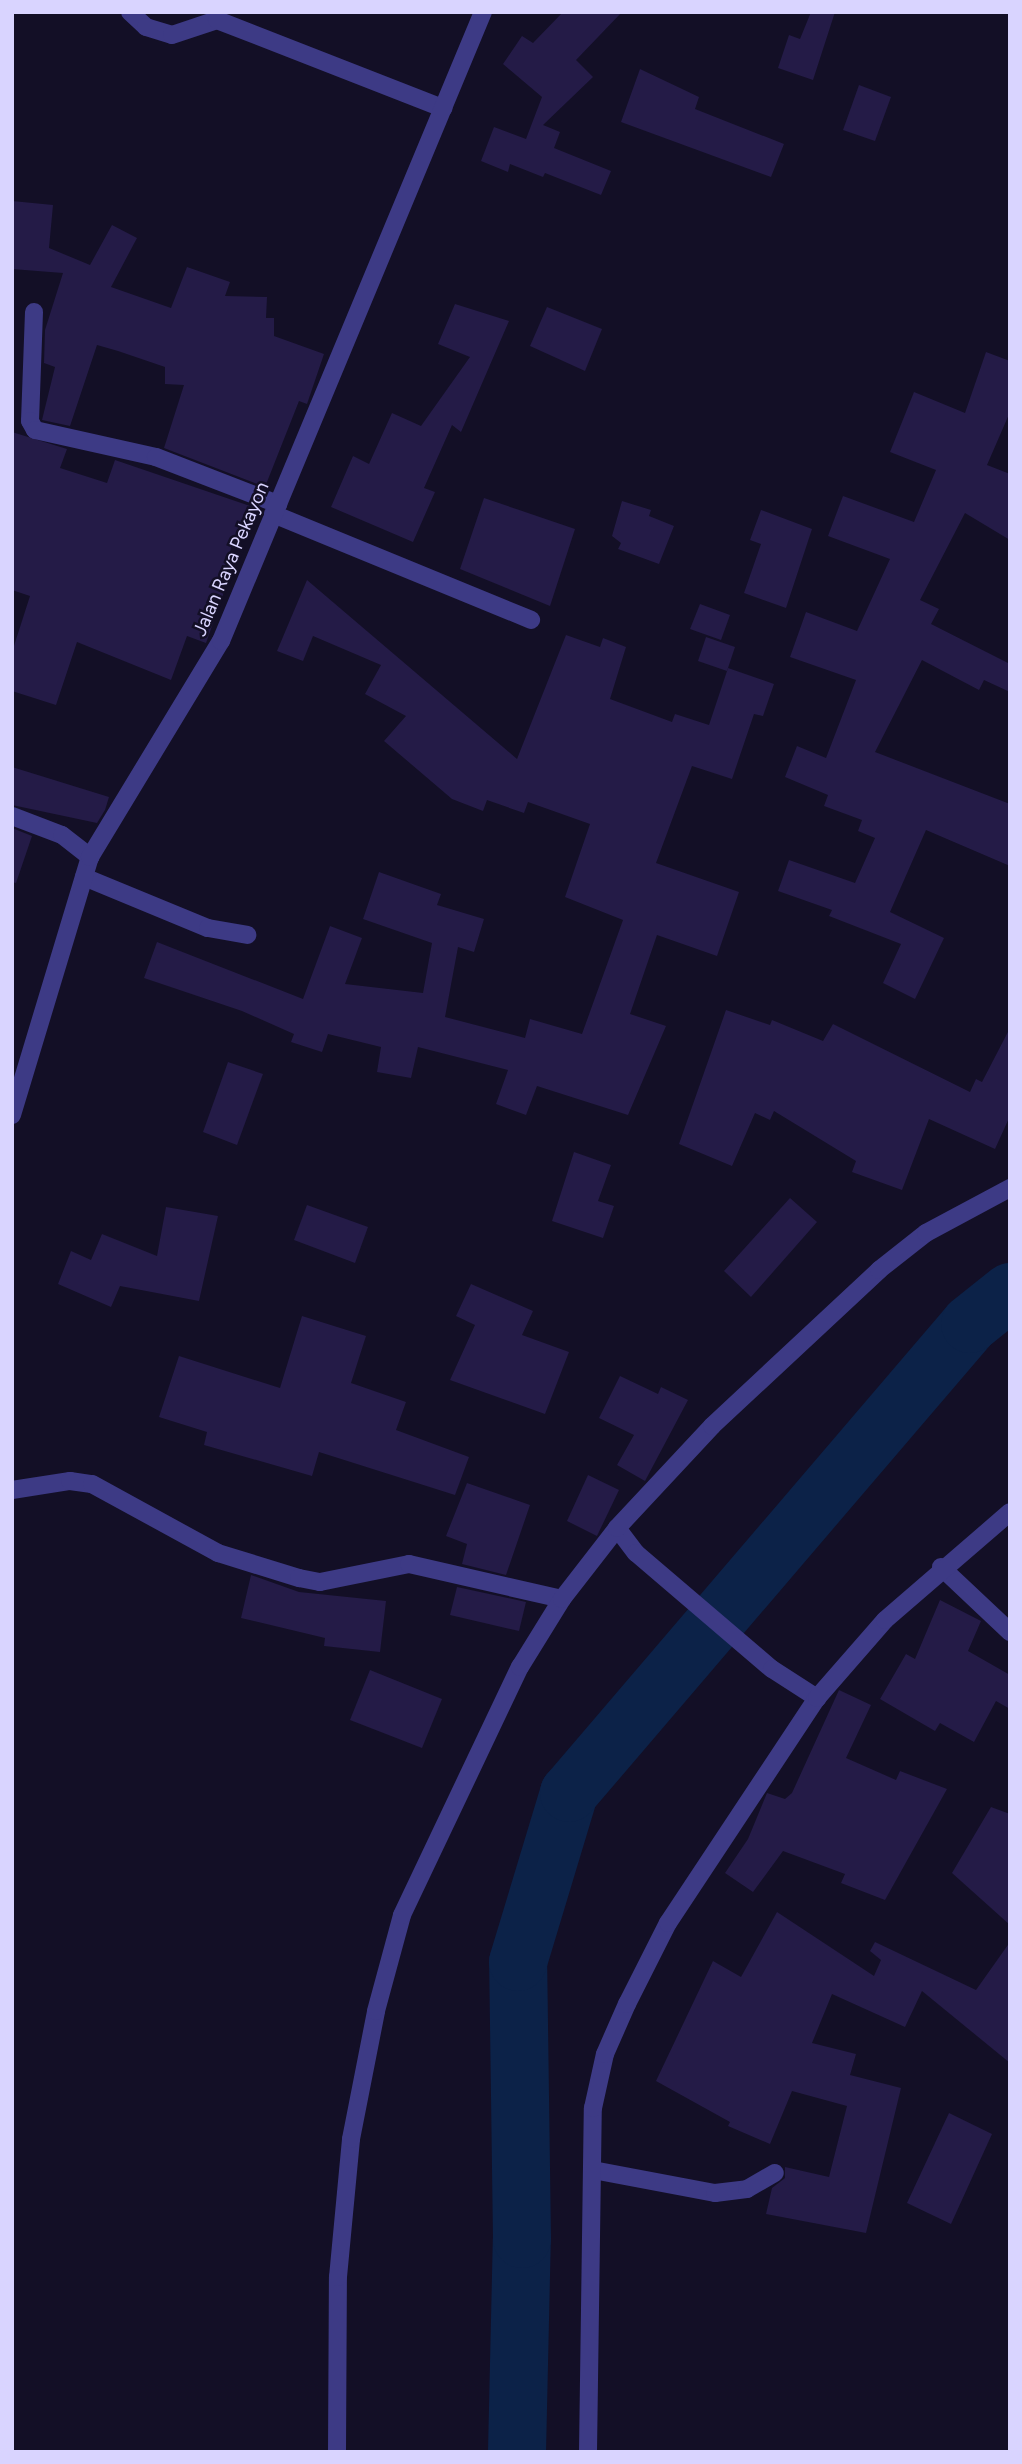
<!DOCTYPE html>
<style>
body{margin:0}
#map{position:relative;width:1022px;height:2464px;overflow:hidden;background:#130f26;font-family:Figtree,sans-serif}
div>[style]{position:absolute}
.river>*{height:58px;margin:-29px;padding:0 29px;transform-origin:29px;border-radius:29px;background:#0c2248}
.building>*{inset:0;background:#241b47}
.minor>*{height:18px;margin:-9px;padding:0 9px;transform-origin:9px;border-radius:9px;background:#3d3a85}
span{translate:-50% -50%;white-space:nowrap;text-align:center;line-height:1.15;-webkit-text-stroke:5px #130f26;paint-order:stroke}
.street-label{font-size:19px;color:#d9d4ff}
.frame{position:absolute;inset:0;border:14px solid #d9d4ff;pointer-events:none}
</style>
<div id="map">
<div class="river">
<div style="left:517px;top:2452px;width:213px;rotate:-88.7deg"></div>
<div style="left:522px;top:2239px;width:277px;rotate:-90.8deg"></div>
<div style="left:518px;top:1962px;width:177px;rotate:-73.2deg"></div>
<div style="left:569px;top:1793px;width:617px;rotate:-49.47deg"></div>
<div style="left:970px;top:1324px;width:51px;rotate:-38.7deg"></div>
</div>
<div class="building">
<div style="clip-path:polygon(563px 12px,622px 12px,576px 60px,593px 77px,543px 125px,560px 132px,554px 148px,611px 171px,601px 195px,545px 173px,543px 177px,510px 164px,508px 172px,481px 161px,494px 127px,526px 139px,542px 97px,503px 64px,522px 36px,533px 43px)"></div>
<div style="clip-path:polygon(811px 12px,835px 12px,813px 80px,778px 68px,789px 35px,800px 39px)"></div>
<div style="clip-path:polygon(640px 69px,699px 97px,695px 109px,784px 144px,771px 177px,621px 122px)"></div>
<div style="clip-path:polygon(859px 85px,891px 97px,875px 141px,843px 130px)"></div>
<div style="clip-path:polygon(12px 201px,53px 205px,49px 248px,90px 265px,112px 225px,137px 238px,111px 287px,171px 308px,187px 267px,230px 282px,225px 296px,267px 297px,266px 318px,274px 318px,274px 336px,324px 354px,307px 404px,299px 401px,265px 487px,164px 448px,184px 385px,165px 384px,165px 367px,118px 351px,97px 345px,70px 426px,42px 420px,55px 367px,44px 363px,45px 330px,63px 273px,12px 269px)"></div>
<div style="clip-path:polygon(455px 304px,509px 321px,461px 432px,452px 425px,424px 488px,435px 492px,413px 542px,331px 507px,353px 456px,369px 464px,392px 413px,421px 426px,470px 357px,438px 344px)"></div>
<div style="clip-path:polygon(547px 307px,602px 329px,585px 371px,530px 346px)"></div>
<div style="clip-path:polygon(986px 352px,1010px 361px,1010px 412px,987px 465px,1010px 474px,1010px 540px,965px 513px,920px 600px,939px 609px,931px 624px,1010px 664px,1010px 692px,984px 680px,979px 690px,922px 660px,875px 752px,1010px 804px,1010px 866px,926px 830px,890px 912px,944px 938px,915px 999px,883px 983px,901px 944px,829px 916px,832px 910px,778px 891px,789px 860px,855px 883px,875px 838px,858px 831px,862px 820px,824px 806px,828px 795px,785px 777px,797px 746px,826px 758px,856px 680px,790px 657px,806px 612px,857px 631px,890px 559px,828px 536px,843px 496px,914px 522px,936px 470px,890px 452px,914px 392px,965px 413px)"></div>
<div style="clip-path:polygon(12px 432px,67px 449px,60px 468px,107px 483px,115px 460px,253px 507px,242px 538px,233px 535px,223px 595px,206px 643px,187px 636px,171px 680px,77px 642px,56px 705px,12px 691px,12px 652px,30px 596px,12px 590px)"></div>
<div style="clip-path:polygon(484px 498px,575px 529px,550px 606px,460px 569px)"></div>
<div style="clip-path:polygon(622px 501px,651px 510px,649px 516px,674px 526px,659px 564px,618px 549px,621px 543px,612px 536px)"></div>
<div style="clip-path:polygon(761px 510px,812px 529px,786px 608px,744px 593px,761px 544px,750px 540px)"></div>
<div style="clip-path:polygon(307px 580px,517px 759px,566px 635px,600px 647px,603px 638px,626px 647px,610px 699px,672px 722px,675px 714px,709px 725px,728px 668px,774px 684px,763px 716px,754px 714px,732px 779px,692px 766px,656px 863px,739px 892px,717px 956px,657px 935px,630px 1014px,666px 1026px,628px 1115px,537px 1086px,526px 1115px,496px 1104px,508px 1070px,418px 1047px,411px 1078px,377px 1072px,381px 1047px,328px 1034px,322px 1052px,291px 1042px,294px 1034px,242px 1011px,144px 978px,157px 942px,303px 999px,330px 926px,362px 938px,345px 984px,423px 993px,432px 943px,363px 919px,379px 872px,441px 894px,437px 905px,484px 919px,474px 952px,458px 947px,445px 1017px,525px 1038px,530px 1019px,582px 1034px,623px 920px,565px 897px,590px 824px,528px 802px,524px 813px,487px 800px,483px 811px,452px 799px,384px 741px,406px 716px,365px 694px,381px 665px,313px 636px,303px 661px,277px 651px)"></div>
<div style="clip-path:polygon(700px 604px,730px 615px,721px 640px,690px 629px)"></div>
<div style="clip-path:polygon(706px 637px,735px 647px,727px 671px,698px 661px)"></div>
<div style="clip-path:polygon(12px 767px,109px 797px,105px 810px,97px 823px,12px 805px)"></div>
<div style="clip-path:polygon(12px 828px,32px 836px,16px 883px,12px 882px)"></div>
<div style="clip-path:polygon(726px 1010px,770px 1025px,772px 1020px,823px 1041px,833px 1024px,970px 1092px,976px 1079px,982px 1082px,1010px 1028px,1010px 1116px,995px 1149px,929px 1119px,902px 1190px,852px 1172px,856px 1161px,774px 1111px,770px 1120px,755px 1113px,732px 1166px,679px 1144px)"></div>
<div style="clip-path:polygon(228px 1062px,263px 1074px,237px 1145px,203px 1132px)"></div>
<div style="clip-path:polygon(574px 1152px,611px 1165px,598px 1201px,614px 1206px,603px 1238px,552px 1221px)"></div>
<div style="clip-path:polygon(790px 1198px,817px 1222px,751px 1297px,724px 1271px)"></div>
<div style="clip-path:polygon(307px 1205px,368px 1227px,355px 1263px,294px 1240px)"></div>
<div style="clip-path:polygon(166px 1207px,218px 1216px,199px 1301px,120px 1286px,111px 1307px,58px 1284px,71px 1251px,91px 1260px,102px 1234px,157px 1256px)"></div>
<div style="clip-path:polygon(471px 1284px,533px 1311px,522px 1335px,569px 1352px,545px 1414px,450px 1380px,475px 1325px,456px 1316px)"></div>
<div style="clip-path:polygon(302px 1316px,366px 1336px,351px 1383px,406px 1402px,396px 1430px,469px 1457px,455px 1495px,319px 1452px,312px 1476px,204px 1445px,207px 1432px,159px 1417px,179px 1356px,280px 1388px)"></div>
<div style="clip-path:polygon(620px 1376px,658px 1394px,661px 1387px,688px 1400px,645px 1481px,617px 1465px,634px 1435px,599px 1418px)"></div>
<div style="clip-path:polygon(588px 1475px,619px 1490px,597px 1536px,567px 1521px)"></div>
<div style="clip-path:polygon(467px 1483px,530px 1505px,506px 1575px,462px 1564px,467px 1544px,446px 1536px)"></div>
<div style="clip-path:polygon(251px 1575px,299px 1592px,386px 1601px,380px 1652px,324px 1646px,325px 1638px,241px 1618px)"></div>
<div style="clip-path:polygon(457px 1587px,526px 1602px,519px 1631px,450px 1615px)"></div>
<div style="clip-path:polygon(940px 1600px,981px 1621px,968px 1651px,1010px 1675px,1010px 1709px,996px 1701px,974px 1742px,940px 1723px,935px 1731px,880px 1699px,906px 1654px,915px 1659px)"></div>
<div style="clip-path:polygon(370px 1670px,442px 1699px,422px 1748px,350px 1720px)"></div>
<div style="clip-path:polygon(839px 1690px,871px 1705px,846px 1758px,896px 1780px,900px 1771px,947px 1789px,885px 1900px,841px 1883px,845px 1874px,783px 1851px,753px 1892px,725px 1873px,748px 1839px,767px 1793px,785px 1799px,792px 1793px)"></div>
<div style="clip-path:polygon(991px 1807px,1010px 1814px,1010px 1925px,952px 1873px)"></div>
<div style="clip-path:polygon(777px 1912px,874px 1976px,881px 1960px,870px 1951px,875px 1942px,976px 1990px,1010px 1942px,1010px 2063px,922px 1991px,905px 2027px,832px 1994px,812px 2043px,856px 2054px,850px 2075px,901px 2088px,866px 2233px,766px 2214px,772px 2188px,785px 2178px,785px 2167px,829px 2177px,847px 2106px,792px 2091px,770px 2144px,728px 2126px,730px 2122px,656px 2081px,713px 1961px,741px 1977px)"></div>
<div style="clip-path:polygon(949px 2113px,992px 2134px,951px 2224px,907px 2203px)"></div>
</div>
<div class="minor">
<div style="left:130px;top:12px;width:22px;rotate:43deg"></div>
<div style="left:146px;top:27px;width:27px;rotate:17deg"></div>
<div style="left:172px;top:35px;width:47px;rotate:-18.4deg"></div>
<div style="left:217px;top:20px;width:243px;rotate:21.3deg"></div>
<div style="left:34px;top:312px;width:109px;rotate:92.1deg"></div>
<div style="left:30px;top:421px;width:10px;rotate:61deg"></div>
<div style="left:35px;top:430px;width:124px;rotate:12.6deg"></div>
<div style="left:156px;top:457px;width:131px;rotate:21.1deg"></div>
<div style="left:273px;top:514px;width:279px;rotate:22.3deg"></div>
<div style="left:12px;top:816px;width:53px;rotate:20.8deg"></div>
<div style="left:62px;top:835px;width:36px;rotate:38deg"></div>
<div style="left:84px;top:877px;width:134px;rotate:22.4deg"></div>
<div style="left:208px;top:928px;width:40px;rotate:10deg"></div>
<div style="left:12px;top:1115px;width:270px;rotate:-73.2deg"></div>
<div style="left:90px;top:857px;width:253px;rotate:-58.8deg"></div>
<div style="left:221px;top:641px;width:681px;rotate:-67.39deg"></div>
<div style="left:12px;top:1490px;width:59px;rotate:-8.8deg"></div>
<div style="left:70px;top:1481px;width:22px;rotate:8deg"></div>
<div style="left:92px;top:1484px;width:144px;rotate:28.7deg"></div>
<div style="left:218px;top:1553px;width:85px;rotate:17.2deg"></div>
<div style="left:299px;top:1578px;width:21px;rotate:11deg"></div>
<div style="left:320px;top:1582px;width:91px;rotate:-11.4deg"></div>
<div style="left:409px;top:1564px;width:157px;rotate:12.9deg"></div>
<div style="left:617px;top:1528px;width:31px;rotate:53deg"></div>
<div style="left:636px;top:1553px;width:179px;rotate:40.5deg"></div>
<div style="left:772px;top:1669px;width:54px;rotate:32.8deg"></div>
<div style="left:941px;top:1567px;width:95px;rotate:43.3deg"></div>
<div style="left:593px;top:2170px;width:124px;rotate:10.7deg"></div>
<div style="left:715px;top:2193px;width:32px;rotate:-7deg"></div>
<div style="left:747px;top:2189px;width:32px;rotate:-30deg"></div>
<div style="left:337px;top:2452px;width:175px;rotate:-89.7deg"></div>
<div style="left:338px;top:2277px;width:139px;rotate:-84.6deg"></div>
<div style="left:351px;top:2139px;width:130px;rotate:-78.9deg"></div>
<div style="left:376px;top:2011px;width:99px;rotate:-74.8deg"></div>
<div style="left:402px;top:1915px;width:275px;rotate:-64.6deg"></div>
<div style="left:520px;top:1667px;width:80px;rotate:-58.3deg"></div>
<div style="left:562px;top:1599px;width:90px;rotate:-52.2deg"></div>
<div style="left:617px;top:1528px;width:139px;rotate:-47deg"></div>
<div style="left:712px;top:1426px;width:229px;rotate:-43deg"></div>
<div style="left:879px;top:1270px;width:60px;rotate:-38.2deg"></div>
<div style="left:926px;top:1233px;width:95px;rotate:-28.2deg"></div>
<div style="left:588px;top:2452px;width:344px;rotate:-89.2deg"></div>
<div style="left:593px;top:2108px;width:55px;rotate:-77.5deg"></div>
<div style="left:605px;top:2054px;width:55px;rotate:-66.3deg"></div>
<div style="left:627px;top:2004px;width:91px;rotate:-63.2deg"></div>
<div style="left:668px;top:1923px;width:270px;rotate:-56.5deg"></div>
<div style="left:817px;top:1698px;width:103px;rotate:-48.9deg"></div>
<div style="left:885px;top:1620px;width:165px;rotate:-40.8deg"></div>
</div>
<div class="street-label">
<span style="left:231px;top:559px;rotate:-67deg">Jalan Raya Pekayon</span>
</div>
<div class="frame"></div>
</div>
